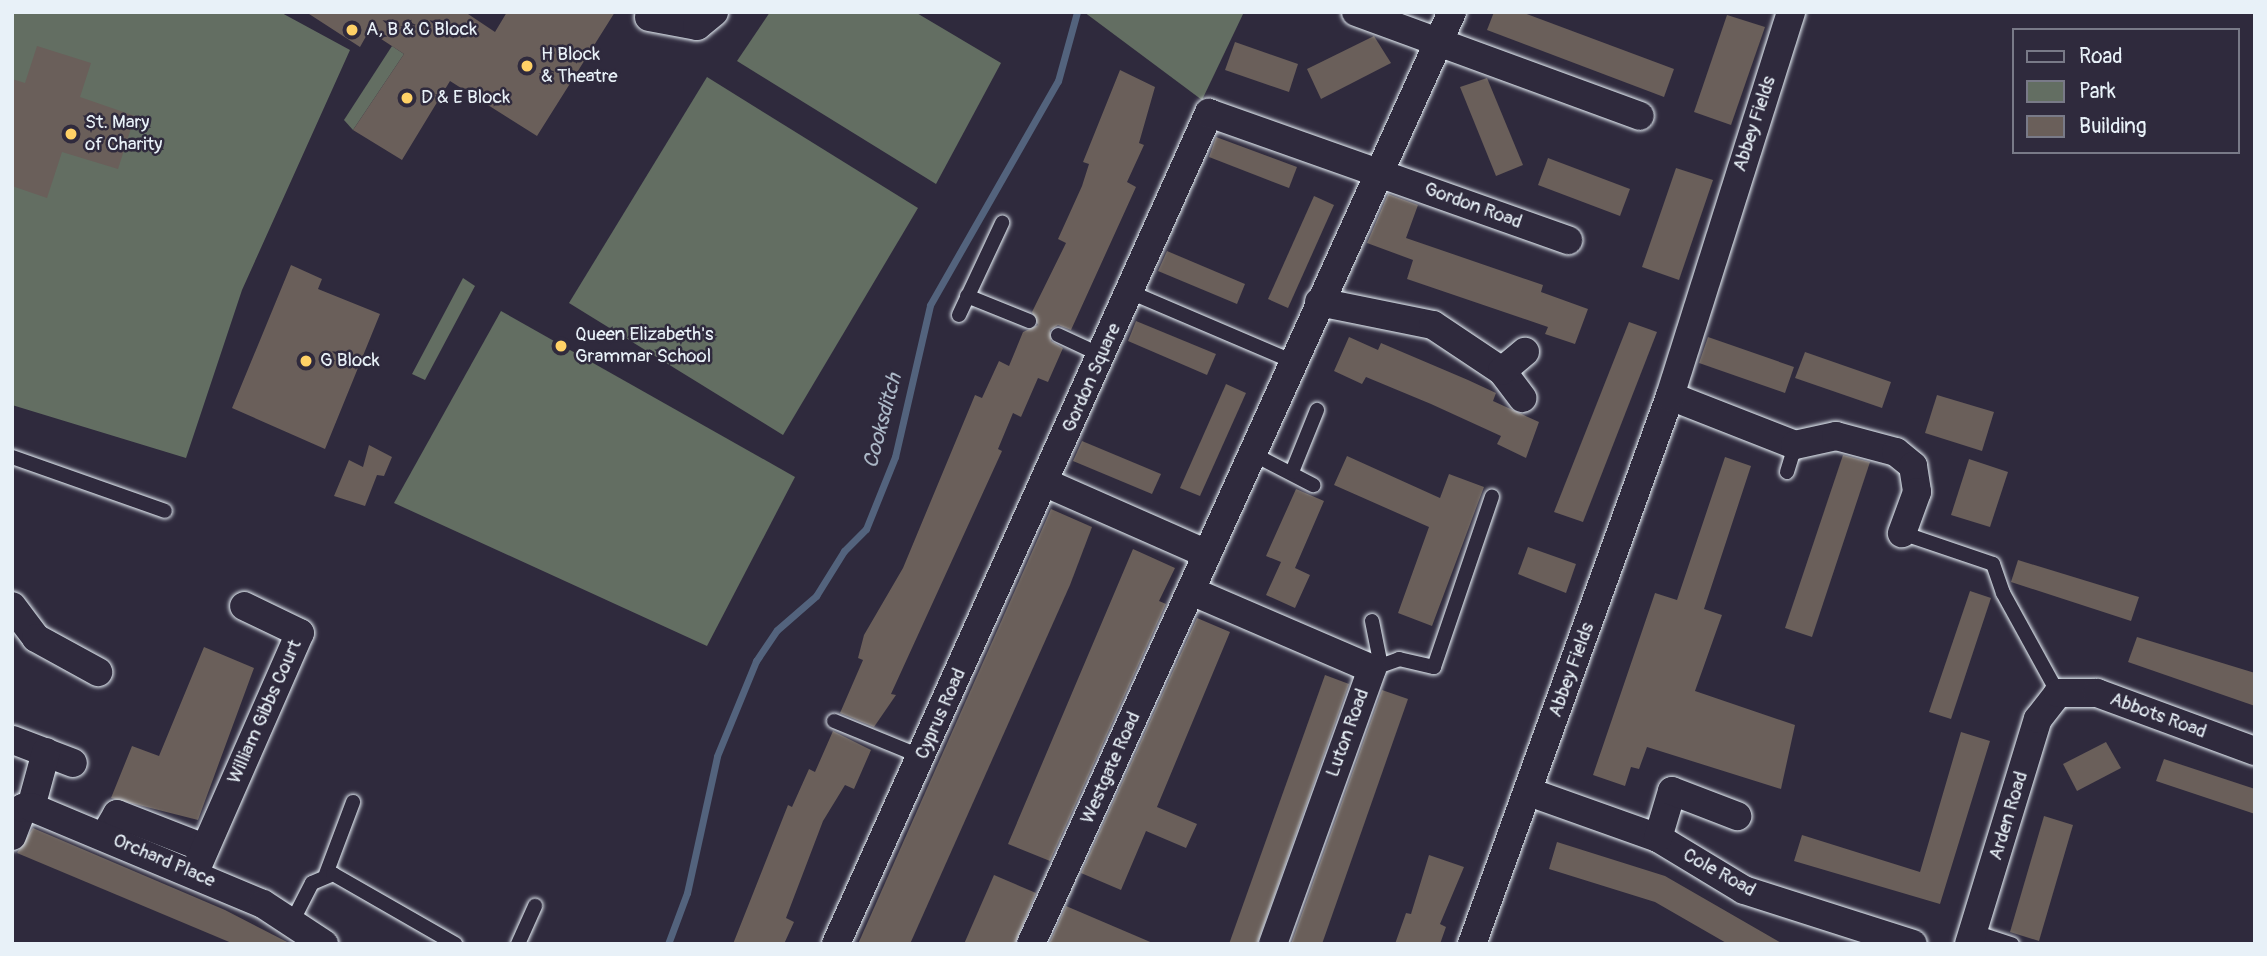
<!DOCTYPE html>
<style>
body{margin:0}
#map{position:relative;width:2267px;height:956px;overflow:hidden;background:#2f2a3d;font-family:Pangolin,sans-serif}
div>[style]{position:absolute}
.green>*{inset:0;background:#636e62}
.stream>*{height:7px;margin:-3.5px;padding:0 3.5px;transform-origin:3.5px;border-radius:3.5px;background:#53637d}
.building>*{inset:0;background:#6a5f5a}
.roads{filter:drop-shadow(0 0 2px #e8f1f8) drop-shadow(0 0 2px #e8f1f8)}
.service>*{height:14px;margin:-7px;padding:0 7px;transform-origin:7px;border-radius:7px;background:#2f2a3d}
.minor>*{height:28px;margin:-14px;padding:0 14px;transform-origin:14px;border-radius:14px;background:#2f2a3d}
.dots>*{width:19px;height:19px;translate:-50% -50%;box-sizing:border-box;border:4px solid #2f2a3d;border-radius:50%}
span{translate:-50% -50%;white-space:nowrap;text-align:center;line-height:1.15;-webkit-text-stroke:5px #2f2a3d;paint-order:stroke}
.poi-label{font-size:19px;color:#e8f1f8}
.left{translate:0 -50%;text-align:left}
.street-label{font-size:19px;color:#e8f1f8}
.water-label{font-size:21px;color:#acb8c7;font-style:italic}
.frame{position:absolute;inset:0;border:14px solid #e8f1f8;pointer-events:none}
.legend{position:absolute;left:2012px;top:28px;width:228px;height:126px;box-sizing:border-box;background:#2f2a3d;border:2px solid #797a88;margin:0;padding:9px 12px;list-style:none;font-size:21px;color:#e8f1f8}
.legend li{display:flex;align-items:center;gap:14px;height:35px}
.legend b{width:35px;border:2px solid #797a88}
</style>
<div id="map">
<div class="green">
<div style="clip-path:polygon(12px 12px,280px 12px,350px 50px,242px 290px,186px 458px,12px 405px)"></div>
<div style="clip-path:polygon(770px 12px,915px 12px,1001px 63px,936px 184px,737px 61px)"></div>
<div style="clip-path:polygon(1084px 12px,1244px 12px,1202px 100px)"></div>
<div style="clip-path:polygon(392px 46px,404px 54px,353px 130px,344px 120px)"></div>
<div style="clip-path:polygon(707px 77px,918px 208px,783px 435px,569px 303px)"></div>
<div style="clip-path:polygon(463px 278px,475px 286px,425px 380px,412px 374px)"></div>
<div style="clip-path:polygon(501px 311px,795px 477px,707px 646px,394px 503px)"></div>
</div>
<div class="stream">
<div style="left:668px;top:944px;width:54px;rotate:-69.6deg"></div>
<div style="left:687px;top:893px;width:140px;rotate:-77.6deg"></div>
<div style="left:717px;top:756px;width:103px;rotate:-67.7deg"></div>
<div style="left:756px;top:661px;width:37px;rotate:-56deg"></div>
<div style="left:777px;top:630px;width:52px;rotate:-41.1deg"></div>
<div style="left:816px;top:596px;width:53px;rotate:-58.1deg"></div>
<div style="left:844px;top:551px;width:31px;rotate:-45deg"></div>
<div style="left:866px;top:529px;width:78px;rotate:-68.1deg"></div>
<div style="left:895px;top:457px;width:156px;rotate:-77deg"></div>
<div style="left:930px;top:305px;width:258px;rotate:-60.3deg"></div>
<div style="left:1058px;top:81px;width:72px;rotate:-74.6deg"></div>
</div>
<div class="building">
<div style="clip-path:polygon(306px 12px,465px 12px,495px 32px,507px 12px,615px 12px,537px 136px,450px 81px,402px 160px,353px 130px,404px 54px,369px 31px,360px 47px)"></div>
<div style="clip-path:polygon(1494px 12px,1521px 12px,1674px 69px,1664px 97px,1487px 30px)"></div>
<div style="clip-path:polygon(1727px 15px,1765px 27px,1731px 125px,1694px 112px)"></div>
<div style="clip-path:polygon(1374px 36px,1391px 63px,1321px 99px,1307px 69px)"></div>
<div style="clip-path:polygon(1235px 42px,1298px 64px,1289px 92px,1225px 70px)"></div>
<div style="clip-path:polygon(37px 46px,91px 63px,80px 97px,135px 116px,118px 169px,62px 152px,47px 198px,12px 186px,12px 79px,25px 83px)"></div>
<div style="clip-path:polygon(1120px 70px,1155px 87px,1139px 143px,1144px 145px,1127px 182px,1136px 187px,1071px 330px,1058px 325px,1050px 330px,1051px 341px,1063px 348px,1048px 382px,1038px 378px,1021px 417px,1013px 413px,998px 449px,1002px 451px,891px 694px,896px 695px,874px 727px,840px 713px,863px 660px,858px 658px,864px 635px,903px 568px,975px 395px,982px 398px,999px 361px,1009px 366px,1023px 332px,1038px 325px,1032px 312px,1066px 243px,1058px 239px,1082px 186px,1089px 164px,1083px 162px)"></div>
<div style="clip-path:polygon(1487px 78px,1523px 165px,1496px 176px,1460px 87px)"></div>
<div style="clip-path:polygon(1216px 137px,1297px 167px,1289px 188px,1209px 157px)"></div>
<div style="clip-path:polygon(1548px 158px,1630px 189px,1620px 216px,1538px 185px)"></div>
<div style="clip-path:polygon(1676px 168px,1713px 180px,1679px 280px,1642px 267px)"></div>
<div style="clip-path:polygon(1388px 194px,1418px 205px,1406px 238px,1543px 285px,1541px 292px,1588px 309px,1575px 344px,1545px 334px,1548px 327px,1407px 279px,1413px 260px,1367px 243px)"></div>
<div style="clip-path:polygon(1314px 196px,1334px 205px,1288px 308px,1268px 299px)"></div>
<div style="clip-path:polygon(1167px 251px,1245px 284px,1237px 304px,1158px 271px)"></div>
<div style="clip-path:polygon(291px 265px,322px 279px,318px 289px,380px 314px,325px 449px,232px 408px)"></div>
<div style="clip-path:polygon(1136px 321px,1216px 354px,1207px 375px,1128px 341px)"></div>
<div style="clip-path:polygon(1629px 322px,1657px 332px,1583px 522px,1554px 512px)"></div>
<div style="clip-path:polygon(1349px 337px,1378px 350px,1381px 343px,1468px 380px,1496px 393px,1493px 401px,1539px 422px,1526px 458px,1497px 444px,1501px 436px,1431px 404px,1366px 377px,1362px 384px,1334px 371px)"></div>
<div style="clip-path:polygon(1708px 337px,1794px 367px,1785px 393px,1699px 363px)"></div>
<div style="clip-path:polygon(1805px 352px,1891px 382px,1882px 408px,1795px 378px)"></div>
<div style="clip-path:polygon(1226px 384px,1246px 393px,1200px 496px,1180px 488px)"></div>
<div style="clip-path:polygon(1937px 395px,1994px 412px,1982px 451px,1925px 433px)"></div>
<div style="clip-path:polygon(1082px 441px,1161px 474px,1152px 494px,1073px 461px)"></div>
<div style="clip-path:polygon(369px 445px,392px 457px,384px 476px,377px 475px,365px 506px,334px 496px,349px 460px,363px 467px)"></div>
<div style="clip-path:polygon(1843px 455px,1870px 462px,1812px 637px,1785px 628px)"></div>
<div style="clip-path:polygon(1347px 456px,1440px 498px,1449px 474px,1484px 487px,1432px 626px,1398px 613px,1429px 527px,1334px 485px)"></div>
<div style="clip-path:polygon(1725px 457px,1751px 466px,1704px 609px,1722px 615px,1695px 691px,1795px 725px,1781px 789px,1647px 747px,1639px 769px,1631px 767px,1625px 786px,1593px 775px,1655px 593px,1677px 600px)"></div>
<div style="clip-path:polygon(1969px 459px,2008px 472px,1990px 527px,1951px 515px)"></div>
<div style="clip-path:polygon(1296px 489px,1324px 501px,1295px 568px,1310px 575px,1295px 608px,1266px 595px,1281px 562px,1266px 556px)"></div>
<div style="clip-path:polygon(1051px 509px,1092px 527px,1070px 585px,910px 944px,858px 944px)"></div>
<div style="clip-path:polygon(1528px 547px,1576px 564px,1566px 593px,1518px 574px)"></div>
<div style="clip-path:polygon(1133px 549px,1175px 568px,1159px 601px,1166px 604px,1050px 861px,1008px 844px)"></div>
<div style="clip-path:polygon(2018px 560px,2139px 597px,2131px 621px,2011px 582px)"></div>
<div style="clip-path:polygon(1970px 591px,1991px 598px,1951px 719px,1929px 712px)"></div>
<div style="clip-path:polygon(1197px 618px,1230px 632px,1157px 807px,1197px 824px,1186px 848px,1146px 831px,1121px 890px,1081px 873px)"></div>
<div style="clip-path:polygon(2137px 637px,2255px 673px,2255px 706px,2128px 662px)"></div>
<div style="clip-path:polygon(204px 647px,254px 668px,198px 820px,111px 798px,132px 746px,159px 756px)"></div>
<div style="clip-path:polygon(1325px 675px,1349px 684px,1257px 944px,1229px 944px)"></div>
<div style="clip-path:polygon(1382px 690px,1408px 699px,1322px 944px,1291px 944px)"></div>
<div style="clip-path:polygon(833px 731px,871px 750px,854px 789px,845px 785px,823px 821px,786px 918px,794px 922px,784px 944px,733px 944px,788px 805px,792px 807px,809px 769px,815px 772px)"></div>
<div style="clip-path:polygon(1961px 732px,1990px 741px,1940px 904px,1794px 861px,1802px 835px,1920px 872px)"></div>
<div style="clip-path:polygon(2106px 742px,2121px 768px,2077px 791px,2063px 764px)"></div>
<div style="clip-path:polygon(2164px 759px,2255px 789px,2255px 814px,2156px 781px)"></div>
<div style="clip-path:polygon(2044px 816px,2073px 825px,2039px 941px,2010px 932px)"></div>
<div style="clip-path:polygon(33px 828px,225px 910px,291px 944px,234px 944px,17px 853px)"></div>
<div style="clip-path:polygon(1557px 842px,1665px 876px,1783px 944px,1728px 944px,1655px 902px,1549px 869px)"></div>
<div style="clip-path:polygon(1429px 855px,1464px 867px,1440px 924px,1446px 927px,1440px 944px,1395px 944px,1406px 913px,1411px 914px)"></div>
<div style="clip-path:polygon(994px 875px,1036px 893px,1015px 944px,964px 944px)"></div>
<div style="clip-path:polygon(1066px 906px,1155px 944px,1049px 944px)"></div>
</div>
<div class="roads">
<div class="service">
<div style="left:1130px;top:292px;width:178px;rotate:23.1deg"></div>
<div style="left:967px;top:296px;width:67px;rotate:22deg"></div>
<div style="left:959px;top:315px;width:102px;rotate:-64.9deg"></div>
<div style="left:1058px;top:335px;width:47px;rotate:24.9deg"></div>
<div style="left:1253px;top:454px;width:68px;rotate:27.3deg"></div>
<div style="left:12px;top:457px;width:162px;rotate:19.4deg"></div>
<div style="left:1292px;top:472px;width:67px;rotate:-68deg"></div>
<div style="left:1787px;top:472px;width:28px;rotate:-73deg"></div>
<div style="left:1902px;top:533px;width:96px;rotate:18.8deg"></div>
<div style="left:1993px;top:564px;width:31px;rotate:71deg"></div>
<div style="left:2003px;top:593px;width:114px;rotate:61.2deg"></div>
<div style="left:1372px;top:621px;width:41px;rotate:78.7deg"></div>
<div style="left:1372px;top:669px;width:29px;rotate:-20deg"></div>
<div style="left:1399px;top:659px;width:36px;rotate:13deg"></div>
<div style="left:1434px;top:667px;width:180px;rotate:-71.2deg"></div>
<div style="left:834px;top:721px;width:95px;rotate:22.2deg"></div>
<div style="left:326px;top:874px;width:77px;rotate:-69.4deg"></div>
<div style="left:291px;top:924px;width:46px;rotate:-62.9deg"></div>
<div style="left:312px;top:883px;width:23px;rotate:-23deg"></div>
<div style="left:333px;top:874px;width:141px;rotate:29.8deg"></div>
<div style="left:1974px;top:932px;width:40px;rotate:18deg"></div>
<div style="left:518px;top:944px;width:42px;rotate:-65.9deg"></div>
</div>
<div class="minor">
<div style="left:1356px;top:12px;width:302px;rotate:20.1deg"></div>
<div style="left:649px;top:17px;width:49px;rotate:10.6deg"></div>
<div style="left:697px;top:26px;width:22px;rotate:-39deg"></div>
<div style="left:1319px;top:302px;width:116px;rotate:11.4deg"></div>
<div style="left:1433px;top:325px;width:83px;rotate:33.7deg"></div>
<div style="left:1502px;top:371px;width:34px;rotate:53deg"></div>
<div style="left:1502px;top:371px;width:30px;rotate:-40deg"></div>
<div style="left:1670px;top:396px;width:134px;rotate:21.4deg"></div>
<div style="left:1795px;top:445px;width:42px;rotate:-12.4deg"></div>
<div style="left:1836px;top:436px;width:62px;rotate:14.9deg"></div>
<div style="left:1896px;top:452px;width:22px;rotate:39deg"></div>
<div style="left:1913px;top:466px;width:26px;rotate:81deg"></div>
<div style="left:1917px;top:492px;width:44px;rotate:110.1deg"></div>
<div style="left:1046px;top:483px;width:176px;rotate:23.8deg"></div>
<div style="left:1191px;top:591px;width:197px;rotate:23.3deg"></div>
<div style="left:1372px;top:669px;width:292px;rotate:109.8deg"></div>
<div style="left:12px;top:606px;width:40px;rotate:53deg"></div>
<div style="left:36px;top:638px;width:71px;rotate:28.7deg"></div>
<div style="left:13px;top:740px;width:64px;rotate:21deg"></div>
<div style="left:1529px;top:792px;width:137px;rotate:19.6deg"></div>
<div style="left:1658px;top:838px;width:100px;rotate:31.2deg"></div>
<div style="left:1744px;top:890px;width:177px;rotate:17.7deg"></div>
<div style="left:31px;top:807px;width:57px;rotate:-74.7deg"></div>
<div style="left:105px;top:835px;width:24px;rotate:-60deg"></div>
<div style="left:117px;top:814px;width:93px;rotate:21.3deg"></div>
<div style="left:12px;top:836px;width:30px;rotate:-69deg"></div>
<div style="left:23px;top:808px;width:8px;rotate:-7deg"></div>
<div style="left:31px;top:807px;width:251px;rotate:22.7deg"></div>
<div style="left:263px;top:904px;width:73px;rotate:33.3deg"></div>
<div style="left:1658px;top:838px;width:49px;rotate:-73.4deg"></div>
<div style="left:1672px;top:791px;width:70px;rotate:21deg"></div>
<div style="left:194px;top:874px;width:263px;rotate:-66.3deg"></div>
<div style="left:300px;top:633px;width:62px;rotate:-154.3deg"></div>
<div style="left:836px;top:944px;width:911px;rotate:-65.83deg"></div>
<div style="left:1209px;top:113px;width:381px;rotate:19.5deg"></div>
<div style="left:1031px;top:944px;width:1023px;rotate:-65.69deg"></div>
<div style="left:1472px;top:944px;width:583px;rotate:-70.13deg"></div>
<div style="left:1670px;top:396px;width:403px;rotate:-72.5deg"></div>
<div style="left:1969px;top:944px;width:235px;rotate:-73deg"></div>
<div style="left:2038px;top:719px;width:33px;rotate:-52deg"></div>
<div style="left:2058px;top:693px;width:39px"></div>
<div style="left:2097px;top:693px;width:168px;rotate:20.2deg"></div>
</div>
</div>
<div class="dots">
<div style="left:352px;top:30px;background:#ffd166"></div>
<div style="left:527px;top:66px;background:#ffd166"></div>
<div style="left:407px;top:98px;background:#ffd166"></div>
<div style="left:71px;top:134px;background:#ffd166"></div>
<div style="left:561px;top:346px;background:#ffd166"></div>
<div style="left:306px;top:361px;background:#ffd166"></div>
</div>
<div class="poi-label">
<span class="left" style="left:366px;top:30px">A, B &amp; C Block</span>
<span class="left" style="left:541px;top:66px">H Block<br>&amp; Theatre</span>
<span class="left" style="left:421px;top:98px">D &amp; E Block</span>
<span class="left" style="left:85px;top:134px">St. Mary<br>of Charity</span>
<span class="left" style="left:575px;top:346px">Queen Elizabeth's<br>Grammar School</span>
<span class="left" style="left:320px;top:361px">G Block</span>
</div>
<div class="street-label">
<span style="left:1755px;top:124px;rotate:-72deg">Abbey Fields</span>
<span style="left:1473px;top:206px;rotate:20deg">Gordon Road</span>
<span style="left:1092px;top:378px;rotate:-66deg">Gordon Square</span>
<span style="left:1572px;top:670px;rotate:-70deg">Abbey Fields</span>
<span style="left:265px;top:712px;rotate:-66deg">William Gibbs Court</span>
<span style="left:941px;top:714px;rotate:-66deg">Cyprus Road</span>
<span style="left:2158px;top:716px;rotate:20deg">Abbots Road</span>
<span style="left:1348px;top:733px;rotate:-70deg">Luton Road</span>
<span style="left:1111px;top:768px;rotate:-66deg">Westgate Road</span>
<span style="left:2009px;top:816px;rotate:-73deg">Arden Road</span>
<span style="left:164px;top:861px;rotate:23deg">Orchard Place</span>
<span style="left:1719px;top:873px;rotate:29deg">Cole Road</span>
</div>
<div class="water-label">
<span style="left:883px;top:421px;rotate:-75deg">Cooksditch</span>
</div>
<div class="frame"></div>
<ul class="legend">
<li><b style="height:9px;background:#2f2a3d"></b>Road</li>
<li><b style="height:19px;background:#636e62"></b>Park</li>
<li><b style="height:19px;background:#6a5f5a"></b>Building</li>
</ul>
</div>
